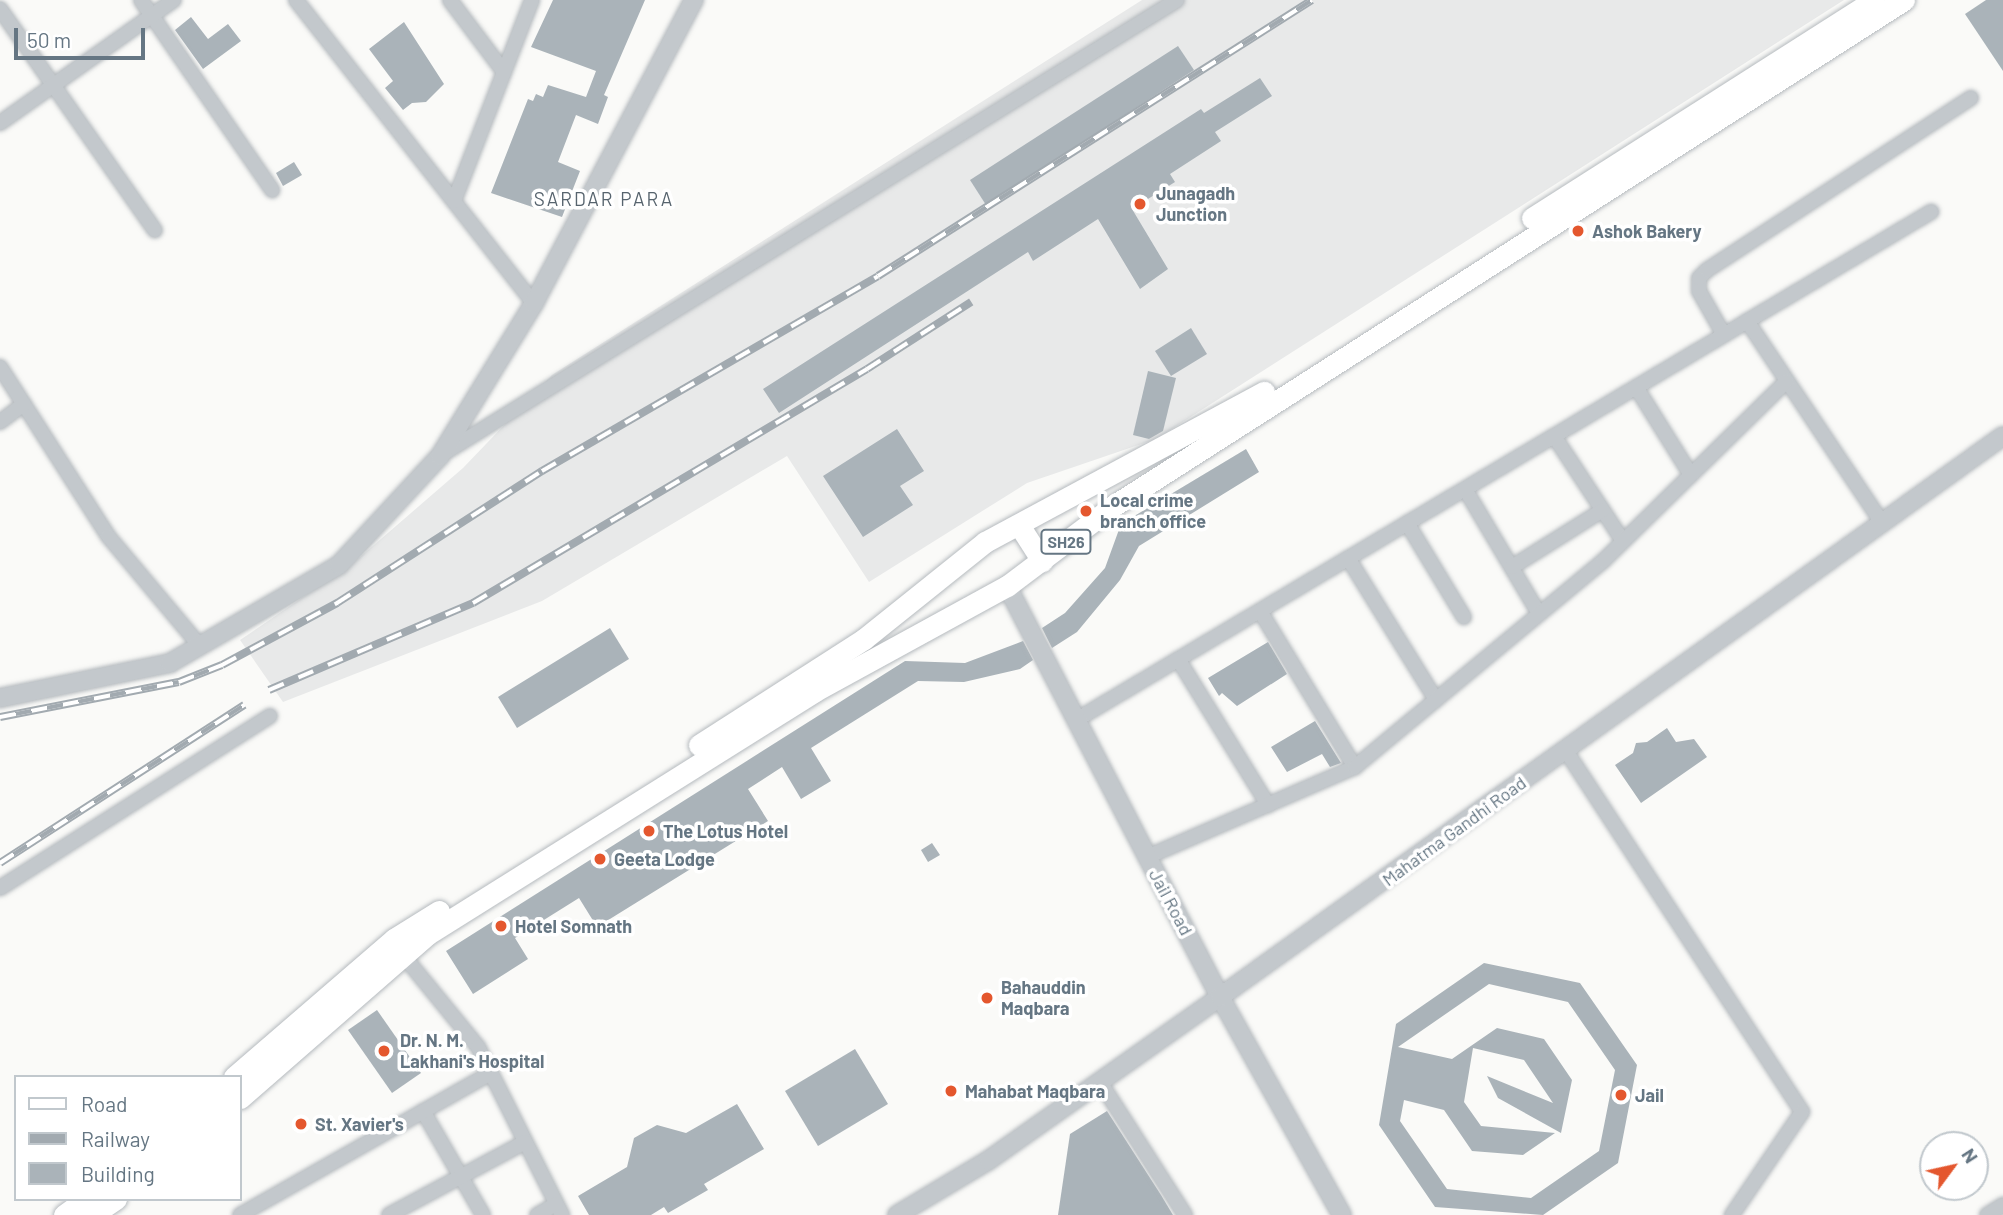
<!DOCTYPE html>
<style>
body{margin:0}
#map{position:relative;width:2003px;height:1215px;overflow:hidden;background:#fafaf8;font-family:Barlow,sans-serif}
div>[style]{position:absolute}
.built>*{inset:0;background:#e8e9e9}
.building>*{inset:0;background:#aab3b9}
.roads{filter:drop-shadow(0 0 2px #b5babe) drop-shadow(0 0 2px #b5babe)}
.minor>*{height:14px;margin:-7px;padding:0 7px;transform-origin:7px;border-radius:7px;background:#c3c8cc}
.tertiary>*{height:18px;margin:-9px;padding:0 9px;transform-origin:9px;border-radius:9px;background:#c3c8cc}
.primary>*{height:21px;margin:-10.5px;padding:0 10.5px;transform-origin:10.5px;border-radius:10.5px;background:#fff}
.rail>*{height:8px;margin-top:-4px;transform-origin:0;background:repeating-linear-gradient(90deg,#fff 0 16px,#a2aab0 0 32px);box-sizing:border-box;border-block:2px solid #a2aab0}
.dots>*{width:19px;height:19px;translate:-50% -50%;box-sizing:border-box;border:4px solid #fff;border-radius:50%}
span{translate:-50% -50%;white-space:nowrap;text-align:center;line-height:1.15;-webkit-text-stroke:7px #fff;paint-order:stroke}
.shield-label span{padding:2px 5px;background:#fff;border:2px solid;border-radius:5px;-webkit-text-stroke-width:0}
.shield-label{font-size:16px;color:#657683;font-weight:700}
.poi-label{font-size:18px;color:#657683;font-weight:700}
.left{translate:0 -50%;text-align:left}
.street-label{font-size:18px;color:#657683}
.neighbourhood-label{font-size:19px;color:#57646e;letter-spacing:2px}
.legend{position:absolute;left:14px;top:1075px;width:228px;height:126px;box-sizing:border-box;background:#fff;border:2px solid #c1c8cd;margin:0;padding:9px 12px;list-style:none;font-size:21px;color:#657683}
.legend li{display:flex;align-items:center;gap:14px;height:35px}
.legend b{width:35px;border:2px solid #c1c8cd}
.north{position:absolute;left:1919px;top:1131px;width:70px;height:70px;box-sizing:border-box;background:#fff;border:2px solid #c1c8cd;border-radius:50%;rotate:57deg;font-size:19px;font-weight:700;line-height:28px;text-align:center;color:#657683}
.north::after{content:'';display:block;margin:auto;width:24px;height:32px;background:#e4572e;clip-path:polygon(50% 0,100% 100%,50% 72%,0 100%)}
.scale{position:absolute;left:14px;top:28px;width:131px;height:32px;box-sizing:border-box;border:4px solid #657683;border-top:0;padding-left:9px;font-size:21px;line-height:24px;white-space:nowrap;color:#657683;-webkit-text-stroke:5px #fff;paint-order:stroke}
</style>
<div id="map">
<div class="built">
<div style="clip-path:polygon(1142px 0,1844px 0,1156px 439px,1027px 483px,869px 582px,787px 456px,542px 601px,283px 702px,240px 640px,352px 564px,463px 468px,552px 375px)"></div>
</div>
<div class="building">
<div style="clip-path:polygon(553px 0,645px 0,604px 95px,608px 97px,598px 124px,576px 115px,558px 162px,580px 171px,562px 217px,491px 193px,528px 99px,533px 101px,536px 94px,543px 97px,548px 85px,586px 97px,596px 71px,531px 47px)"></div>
<div style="clip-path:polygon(1986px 0,2003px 0,2003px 71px,1965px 14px)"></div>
<div style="clip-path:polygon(191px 17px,208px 39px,228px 24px,241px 41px,203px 69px,175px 30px)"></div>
<div style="clip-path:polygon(404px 22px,444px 84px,426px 102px,412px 103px,403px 110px,385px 88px,393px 81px,369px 49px)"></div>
<div style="clip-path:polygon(1178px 46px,1194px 70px,986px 205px,970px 180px)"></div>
<div style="clip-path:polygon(1260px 78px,1272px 96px,1215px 132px,1221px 141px,1170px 174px,1175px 182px,1132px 209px,1168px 269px,1140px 289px,1098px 219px,1033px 261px,1028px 252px,779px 413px,763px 389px,1201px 109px,1204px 113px)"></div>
<div style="clip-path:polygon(294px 162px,302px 175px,283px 186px,276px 173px)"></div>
<div style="clip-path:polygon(1191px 328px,1207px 354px,1171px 376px,1155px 351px)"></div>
<div style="clip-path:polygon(1148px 371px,1176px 378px,1163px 431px,1149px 439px,1133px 435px)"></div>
<div style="clip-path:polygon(897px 429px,924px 471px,900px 486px,913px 505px,863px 537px,823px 476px)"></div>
<div style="clip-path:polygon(1246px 449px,1259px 472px,1139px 546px,1120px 580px,1077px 632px,1052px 648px,1042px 628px,1065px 613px,1105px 568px,1121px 524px)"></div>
<div style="clip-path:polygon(610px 628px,629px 659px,517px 728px,498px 697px)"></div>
<div style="clip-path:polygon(1023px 641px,1033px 660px,1020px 669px,964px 682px,918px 681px,811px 748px,831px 781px,801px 799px,782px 767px,748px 789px,768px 821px,597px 927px,579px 898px,515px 938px,528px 959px,473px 994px,446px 951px,905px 661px,965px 663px)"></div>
<div style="clip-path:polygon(1268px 642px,1287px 674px,1237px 706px,1222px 693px,1219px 696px,1208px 678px)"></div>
<div style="clip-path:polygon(1315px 721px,1341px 763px,1330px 767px,1322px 754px,1287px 772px,1271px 747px)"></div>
<div style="clip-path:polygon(1667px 728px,1676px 742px,1694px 739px,1707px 757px,1641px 803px,1615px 765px,1633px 753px,1636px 743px,1647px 742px)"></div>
<div style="clip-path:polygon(932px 843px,940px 855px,928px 862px,921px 850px)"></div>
<div style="clip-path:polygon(evenodd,1484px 963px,1580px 983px,1637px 1065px,1618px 1163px,1543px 1215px,1435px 1207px,1379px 1125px,1396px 1024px,1484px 963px,1489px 984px,1568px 1002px,1615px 1070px,1599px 1151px,1531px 1198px,1447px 1189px,1400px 1121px,1404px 1100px,1444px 1110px,1472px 1151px,1523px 1155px,1555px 1133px,1481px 1126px,1464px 1102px,1473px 1048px,1524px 1060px,1553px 1103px,1487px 1076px,1498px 1098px,1561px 1133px,1572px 1080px,1544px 1039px,1497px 1028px,1452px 1059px,1398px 1047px,1489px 984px)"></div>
<div style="clip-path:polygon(377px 1010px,421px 1073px,392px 1093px,348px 1030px)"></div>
<div style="clip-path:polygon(855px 1049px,888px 1104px,818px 1146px,785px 1091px)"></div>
<div style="clip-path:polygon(737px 1104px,764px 1149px,704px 1184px,708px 1190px,668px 1213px,664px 1207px,651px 1215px,589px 1215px,578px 1196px,627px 1167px,634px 1138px,657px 1125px,686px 1133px)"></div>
<div style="clip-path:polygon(1107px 1111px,1161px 1195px,1173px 1215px,1058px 1215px,1070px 1134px)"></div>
</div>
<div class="roads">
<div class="minor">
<div style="left:141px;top:0;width:231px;rotate:55.4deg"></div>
<div style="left:296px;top:0;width:385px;rotate:51.9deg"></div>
<div style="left:450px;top:0;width:90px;rotate:53.1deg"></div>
<div style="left:0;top:9px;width:270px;rotate:55deg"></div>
<div style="left:0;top:123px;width:213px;rotate:-35.3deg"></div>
<div style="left:454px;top:201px;width:216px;rotate:-68.8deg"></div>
<div style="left:1747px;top:321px;width:243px;rotate:56.2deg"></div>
<div style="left:1724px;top:335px;width:51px;rotate:-119.6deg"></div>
<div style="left:1699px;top:291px;width:13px;rotate:-90deg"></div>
<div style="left:1699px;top:278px;width:11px;rotate:-45deg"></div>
<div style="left:1707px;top:270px;width:315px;rotate:-33.1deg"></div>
<div style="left:0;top:367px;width:201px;rotate:57.4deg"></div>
<div style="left:108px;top:536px;width:143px;rotate:50.1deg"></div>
<div style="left:1636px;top:387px;width:104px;rotate:58deg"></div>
<div style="left:0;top:422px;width:30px;rotate:-37deg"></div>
<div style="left:1554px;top:436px;width:126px;rotate:56.7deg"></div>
<div style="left:441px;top:455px;width:865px;rotate:-31.72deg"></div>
<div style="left:1465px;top:489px;width:143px;rotate:59.3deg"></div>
<div style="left:1407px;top:523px;width:110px;rotate:58.8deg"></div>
<div style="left:1348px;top:558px;width:167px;rotate:58.2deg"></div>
<div style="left:1512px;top:567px;width:107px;rotate:-32.1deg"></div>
<div style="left:1260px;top:611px;width:183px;rotate:58.7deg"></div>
<div style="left:1178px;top:659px;width:172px;rotate:58.3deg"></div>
<div style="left:1076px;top:720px;width:995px;rotate:-30.72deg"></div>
<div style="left:1566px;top:751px;width:431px;rotate:56.8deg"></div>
<div style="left:1802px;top:1112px;width:125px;rotate:124.2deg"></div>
<div style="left:1147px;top:857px;width:227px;rotate:-23.4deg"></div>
<div style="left:1355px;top:767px;width:322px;rotate:-39.7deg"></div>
<div style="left:1603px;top:561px;width:257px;rotate:-44.4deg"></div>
<div style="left:0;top:888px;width:320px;rotate:-32.5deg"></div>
<div style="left:403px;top:955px;width:119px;rotate:50.8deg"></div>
<div style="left:478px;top:1047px;width:188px;rotate:63.4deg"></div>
<div style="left:1100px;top:1082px;width:158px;rotate:57.4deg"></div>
<div style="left:423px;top:1111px;width:120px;rotate:60deg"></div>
<div style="left:240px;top:1215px;width:288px;rotate:-29.5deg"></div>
<div style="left:389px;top:1215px;width:154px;rotate:-28.2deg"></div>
<div style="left:537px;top:1215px;width:22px;rotate:-30deg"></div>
<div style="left:1987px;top:1215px;width:19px;rotate:-32deg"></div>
</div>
<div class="tertiary">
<div style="left:1007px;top:586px;width:463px;rotate:62.6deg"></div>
<div style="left:1220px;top:997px;width:250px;rotate:60.8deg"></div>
<div style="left:0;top:698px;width:174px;rotate:-11.6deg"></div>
<div style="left:170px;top:663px;width:195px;rotate:-30.1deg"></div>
<div style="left:339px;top:565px;width:149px;rotate:-47.2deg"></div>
<div style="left:440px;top:456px;width:180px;rotate:-58.4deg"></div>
<div style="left:534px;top:303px;width:343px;rotate:-62.2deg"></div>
<div style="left:897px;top:1215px;width:107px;rotate:-30.9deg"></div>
<div style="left:989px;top:1160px;width:283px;rotate:-35.2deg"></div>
<div style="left:1220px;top:997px;width:963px;rotate:-35.62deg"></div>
</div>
<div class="primary">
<div style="left:1532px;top:218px;width:406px;rotate:-32.5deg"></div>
<div style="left:1019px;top:525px;width:43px;rotate:57.4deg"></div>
<div style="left:699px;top:745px;width:196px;rotate:-32.7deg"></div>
<div style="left:864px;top:639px;width:155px;rotate:-38.7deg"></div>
<div style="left:985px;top:542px;width:317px;rotate:-28.3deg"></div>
<div style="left:234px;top:1077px;width:211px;rotate:-40.8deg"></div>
<div style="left:394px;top:939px;width:53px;rotate:-31.9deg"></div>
<div style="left:240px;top:1098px;width:249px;rotate:-41.1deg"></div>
<div style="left:428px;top:934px;width:457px;rotate:-32.1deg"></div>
<div style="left:815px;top:691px;width:219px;rotate:-28.7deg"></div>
<div style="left:1007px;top:586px;width:133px;rotate:-37deg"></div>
<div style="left:1113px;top:506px;width:939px;rotate:-32.61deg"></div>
<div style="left:64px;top:1215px;width:27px;rotate:-36deg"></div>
<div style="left:92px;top:1215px;width:29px;rotate:-34deg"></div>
</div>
</div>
<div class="rail">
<div style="left:269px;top:690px;width:222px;rotate:-23.1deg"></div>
<div style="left:473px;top:603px;width:458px;rotate:-30.7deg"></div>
<div style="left:867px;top:369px;width:124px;rotate:-32.8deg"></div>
<div style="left:0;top:717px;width:182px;rotate:-11.1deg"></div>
<div style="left:179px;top:682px;width:46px;rotate:-21.6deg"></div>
<div style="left:222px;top:665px;width:131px;rotate:-28.3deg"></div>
<div style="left:337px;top:603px;width:244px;rotate:-32.8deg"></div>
<div style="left:542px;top:471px;width:388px;rotate:-30.1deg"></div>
<div style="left:878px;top:276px;width:514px;rotate:-32.45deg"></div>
<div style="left:0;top:863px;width:291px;rotate:-32.9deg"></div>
</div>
<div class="dots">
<div style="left:1140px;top:204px;background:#e4572e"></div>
<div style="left:1578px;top:231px;background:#e4572e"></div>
<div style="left:1086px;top:511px;background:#e4572e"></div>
<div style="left:649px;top:831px;background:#e4572e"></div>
<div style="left:600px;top:859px;background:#e4572e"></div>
<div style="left:501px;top:926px;background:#e4572e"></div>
<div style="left:987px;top:998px;background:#e4572e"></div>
<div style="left:384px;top:1051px;background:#e4572e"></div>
<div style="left:951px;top:1091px;background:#e4572e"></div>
<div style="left:1621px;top:1095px;background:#e4572e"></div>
<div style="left:301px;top:1124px;background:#e4572e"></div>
</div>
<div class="shield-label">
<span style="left:1066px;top:542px">SH26</span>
</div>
<div class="poi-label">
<span class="left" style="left:1156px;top:204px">Junagadh<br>Junction</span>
<span class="left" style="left:1592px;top:231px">Ashok Bakery</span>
<span class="left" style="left:1100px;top:511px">Local crime<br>branch office</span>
<span class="left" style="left:663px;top:831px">The Lotus Hotel</span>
<span class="left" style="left:614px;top:859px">Geeta Lodge</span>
<span class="left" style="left:515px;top:926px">Hotel Somnath</span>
<span class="left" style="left:1001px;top:998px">Bahauddin<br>Maqbara</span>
<span class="left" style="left:400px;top:1051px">Dr. N. M.<br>Lakhani's Hospital</span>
<span class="left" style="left:965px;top:1091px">Mahabat Maqbara</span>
<span class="left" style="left:1635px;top:1095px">Jail</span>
<span class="left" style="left:315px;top:1124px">St. Xavier's</span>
</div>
<div class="street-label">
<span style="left:1454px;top:831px;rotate:-36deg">Mahatma Gandhi Road</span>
<span style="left:1171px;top:902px;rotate:62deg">Jail Road</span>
</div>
<div class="neighbourhood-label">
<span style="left:604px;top:199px">SARDAR PARA</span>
</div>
<ul class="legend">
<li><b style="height:9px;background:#fff"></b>Road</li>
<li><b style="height:9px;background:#a2aab0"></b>Railway</li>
<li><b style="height:19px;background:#aab3b9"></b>Building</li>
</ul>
<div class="north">N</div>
<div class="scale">50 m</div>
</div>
